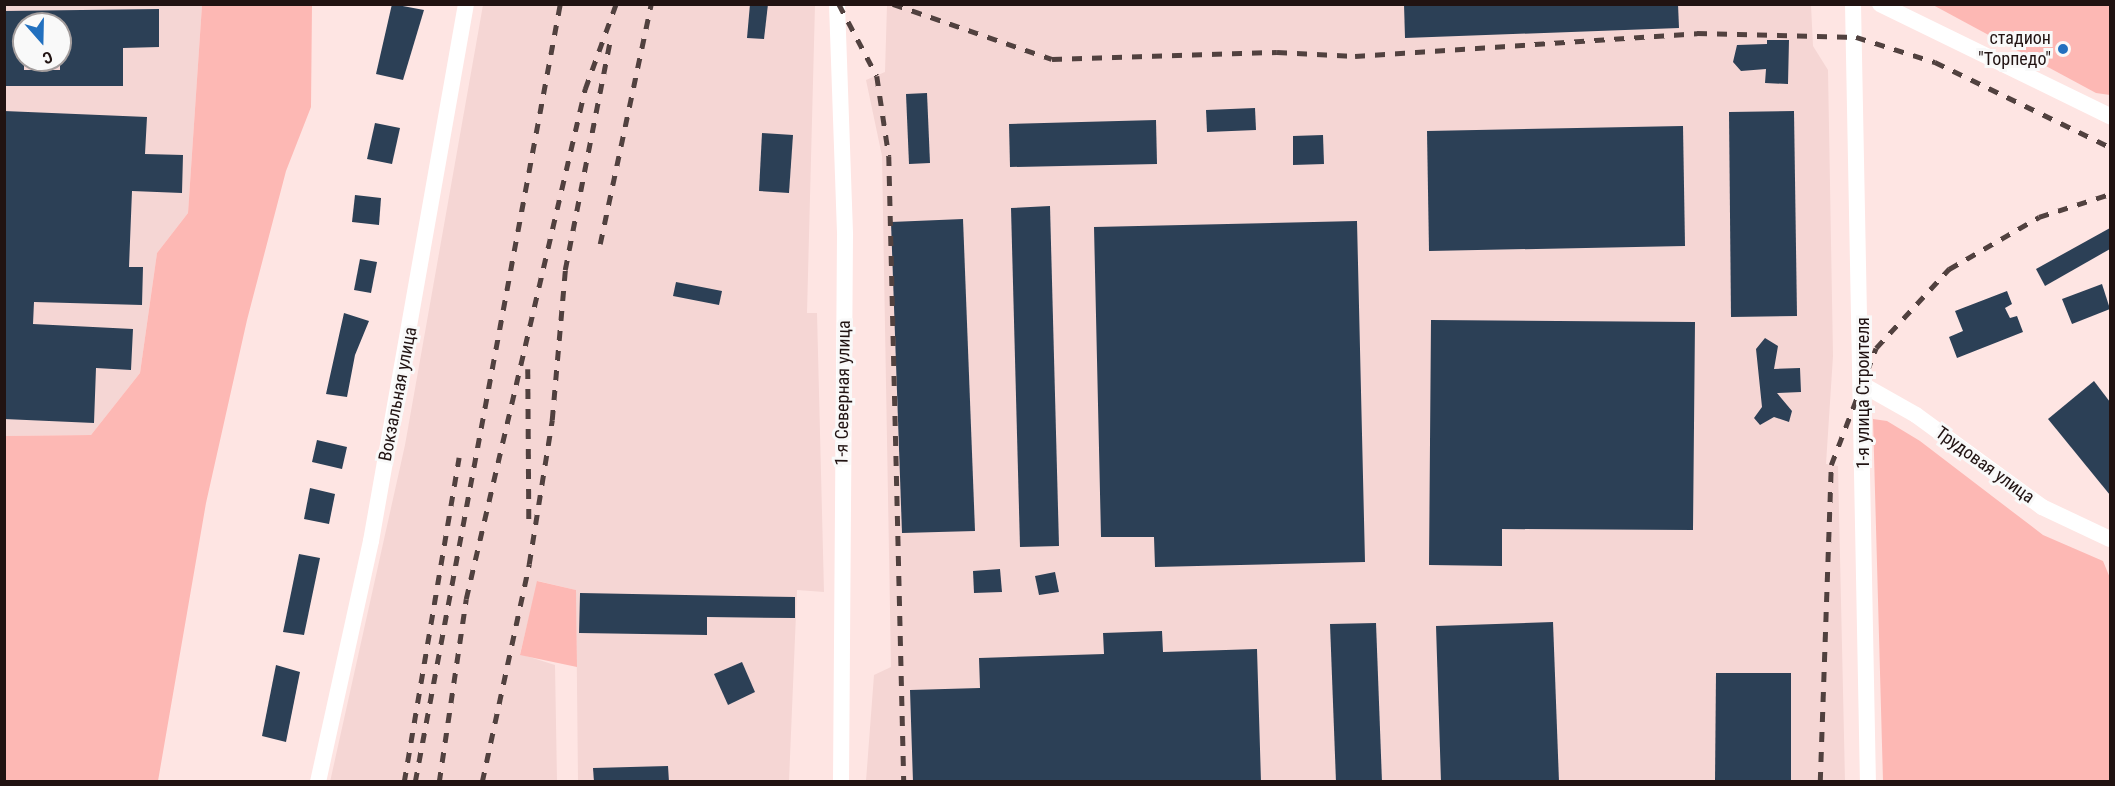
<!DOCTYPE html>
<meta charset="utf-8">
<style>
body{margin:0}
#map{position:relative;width:2115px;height:786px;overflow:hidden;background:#fee5e3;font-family:"Roboto Condensed",sans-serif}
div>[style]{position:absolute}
.built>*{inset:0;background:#f5d6d4}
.green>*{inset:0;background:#fdb8b4}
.building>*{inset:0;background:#2c4056}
.minor>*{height:16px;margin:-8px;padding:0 8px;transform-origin:8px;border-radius:8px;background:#fff}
.rail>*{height:4.5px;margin-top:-2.25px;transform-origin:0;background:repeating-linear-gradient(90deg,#51413f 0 10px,transparent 0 20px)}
.dots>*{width:16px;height:16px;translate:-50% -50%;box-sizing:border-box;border:3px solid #f9f9f9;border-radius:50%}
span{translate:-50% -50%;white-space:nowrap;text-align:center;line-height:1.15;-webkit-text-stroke:6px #f9f9f9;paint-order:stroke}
.poi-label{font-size:18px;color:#211312}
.right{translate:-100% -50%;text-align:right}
.street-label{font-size:18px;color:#211312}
.frame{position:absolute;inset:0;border:6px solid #211312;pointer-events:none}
.north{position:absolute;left:12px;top:12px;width:60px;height:60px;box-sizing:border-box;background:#f9f9f9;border:2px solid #a39d9d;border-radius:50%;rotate:160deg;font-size:16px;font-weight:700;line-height:24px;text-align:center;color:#211312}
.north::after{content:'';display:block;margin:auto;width:21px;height:27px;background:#2270bf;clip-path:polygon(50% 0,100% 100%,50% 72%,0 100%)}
</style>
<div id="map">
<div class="built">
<div style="clip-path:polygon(evenodd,4px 5px,202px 5px,188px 213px,157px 253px,140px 373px,91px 435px,5px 436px,4px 5px,24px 24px,60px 24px,60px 60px,24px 60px,24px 24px)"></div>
<div style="clip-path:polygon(483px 5px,815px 5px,807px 313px,817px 313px,824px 592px,797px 590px,789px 781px,578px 781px,576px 590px,538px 581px,520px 654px,555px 665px,557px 781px,330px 782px,405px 445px)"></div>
<div style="clip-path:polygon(887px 5px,1811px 5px,1813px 46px,1828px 70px,1833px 356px,1826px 464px,1838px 466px,1845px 781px,866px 781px,874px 675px,891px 667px,882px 156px,866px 80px,885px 72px)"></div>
</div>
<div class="green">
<div style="clip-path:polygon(202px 5px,312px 5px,311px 107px,286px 171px,247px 320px,206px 503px,158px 781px,5px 781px,5px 436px,91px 435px,140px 373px,157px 253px,188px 213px)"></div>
<div style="clip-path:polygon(1933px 5px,2110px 5px,2110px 95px,2096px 93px)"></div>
<div style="clip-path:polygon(1873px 419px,1887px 421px,1920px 441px,2043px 535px,2103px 561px,2110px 578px,2110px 781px,1883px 781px)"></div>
<div style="clip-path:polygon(537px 581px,576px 590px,577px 667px,520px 655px)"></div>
</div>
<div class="building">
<div style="clip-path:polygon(392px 4px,424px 10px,403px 80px,376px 74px)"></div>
<div style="clip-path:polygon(750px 4px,768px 4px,764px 39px,747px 38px)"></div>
<div style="clip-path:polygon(1404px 4px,1678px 4px,1679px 28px,1405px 38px)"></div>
<div style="clip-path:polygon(evenodd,159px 9px,159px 47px,123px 48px,123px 86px,4px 86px,4px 11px,159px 9px,24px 24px,60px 24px,60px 70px,24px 70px,24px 24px)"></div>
<div style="clip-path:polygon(1767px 40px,1789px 40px,1788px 84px,1765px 83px,1766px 69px,1741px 71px,1733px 62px,1737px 45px,1767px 44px)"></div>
<div style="clip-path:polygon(927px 93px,930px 163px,909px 164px,906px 94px)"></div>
<div style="clip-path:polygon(1255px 108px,1256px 130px,1207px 132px,1206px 110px)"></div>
<div style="clip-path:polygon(4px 111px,147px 117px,145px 154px,183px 155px,182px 193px,132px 191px,129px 267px,143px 267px,142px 305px,34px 302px,33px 324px,133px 329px,131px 370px,96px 368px,94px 423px,4px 419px)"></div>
<div style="clip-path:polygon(1794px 111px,1797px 316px,1731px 317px,1729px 112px)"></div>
<div style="clip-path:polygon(1156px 120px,1157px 164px,1010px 167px,1009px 124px)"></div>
<div style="clip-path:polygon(375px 123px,400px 128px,392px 164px,367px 159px)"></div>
<div style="clip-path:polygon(1683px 126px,1685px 246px,1429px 251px,1427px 131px)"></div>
<div style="clip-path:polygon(762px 133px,793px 135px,789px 193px,759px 191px)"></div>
<div style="clip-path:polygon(1323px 135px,1324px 164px,1293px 165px,1293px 136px)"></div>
<div style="clip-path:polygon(355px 195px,381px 198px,379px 225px,352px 222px)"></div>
<div style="clip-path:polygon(1050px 206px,1059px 546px,1020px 547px,1011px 208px)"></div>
<div style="clip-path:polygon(963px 219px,975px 531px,902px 533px,891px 222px)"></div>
<div style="clip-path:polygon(1357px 221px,1365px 562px,1155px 567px,1154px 537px,1101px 537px,1094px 227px)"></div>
<div style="clip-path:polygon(2110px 228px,2110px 249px,2045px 286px,2036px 269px)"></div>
<div style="clip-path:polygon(360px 259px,377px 262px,371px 293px,354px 290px)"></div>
<div style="clip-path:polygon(676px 282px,722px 291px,719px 305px,673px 296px)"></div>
<div style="clip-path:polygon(2102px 284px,2110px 309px,2072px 324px,2062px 299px)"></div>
<div style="clip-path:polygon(2007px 291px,2012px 304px,2005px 308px,2010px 318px,2017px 316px,2023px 332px,1957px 358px,1949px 337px,1963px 331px,1955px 311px)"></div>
<div style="clip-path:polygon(344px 313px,369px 321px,355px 355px,347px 397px,326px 394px)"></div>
<div style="clip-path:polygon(1431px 320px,1695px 322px,1693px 530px,1502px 529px,1502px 566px,1429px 565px)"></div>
<div style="clip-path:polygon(1765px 338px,1778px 346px,1774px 369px,1800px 368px,1801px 392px,1777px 393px,1792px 411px,1789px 422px,1774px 417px,1760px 425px,1754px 418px,1762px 407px,1756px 349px)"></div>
<div style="clip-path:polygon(2094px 381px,2110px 402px,2110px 495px,2048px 419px)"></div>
<div style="clip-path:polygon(317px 440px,347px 447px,342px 469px,312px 462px)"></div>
<div style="clip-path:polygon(310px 488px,335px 494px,329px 524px,304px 519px)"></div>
<div style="clip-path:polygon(299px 554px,320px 558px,304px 635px,283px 632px)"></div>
<div style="clip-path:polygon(1000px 569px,1002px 592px,974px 593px,973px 571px)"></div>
<div style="clip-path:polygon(1055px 572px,1059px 592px,1039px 595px,1035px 576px)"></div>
<div style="clip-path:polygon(580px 593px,795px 597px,795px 618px,707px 617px,707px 635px,579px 633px)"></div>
<div style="clip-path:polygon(1553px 622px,1559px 782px,1441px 782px,1436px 626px)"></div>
<div style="clip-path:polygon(1376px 623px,1382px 782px,1336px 782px,1330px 624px)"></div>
<div style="clip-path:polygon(1162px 631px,1163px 652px,1257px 649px,1261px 782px,913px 782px,910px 690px,980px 688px,979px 658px,1104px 654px,1103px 633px)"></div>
<div style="clip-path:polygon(742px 662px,755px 692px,728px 705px,714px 674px)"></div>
<div style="clip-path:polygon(276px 665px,300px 672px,286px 742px,262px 736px)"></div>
<div style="clip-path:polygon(1716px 673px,1791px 673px,1791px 782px,1715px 782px)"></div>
<div style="clip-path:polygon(668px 766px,669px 782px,594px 782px,593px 768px)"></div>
</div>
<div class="minor">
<div style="left:837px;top:4px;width:231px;rotate:88deg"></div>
<div style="left:845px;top:235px;width:547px;rotate:90.42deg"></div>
<div style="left:1853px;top:4px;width:778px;rotate:88.9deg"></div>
<div style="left:1880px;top:4px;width:256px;rotate:26deg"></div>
<div style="left:1863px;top:385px;width:61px;rotate:29.5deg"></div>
<div style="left:1916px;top:415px;width:156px;rotate:36.1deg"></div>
<div style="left:2042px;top:507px;width:75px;rotate:25.2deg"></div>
<div style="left:318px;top:782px;width:247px;rotate:-77.6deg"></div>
<div style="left:371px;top:541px;width:545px;rotate:-79.97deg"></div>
</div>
<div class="rail">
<div style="left:839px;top:4px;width:81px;rotate:62.2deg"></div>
<div style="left:877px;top:76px;width:81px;rotate:81.5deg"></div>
<div style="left:889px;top:156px;width:626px;rotate:88.63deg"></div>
<div style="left:893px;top:4px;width:168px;rotate:19.1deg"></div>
<div style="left:1052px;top:59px;width:225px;rotate:-1.8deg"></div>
<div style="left:1277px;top:52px;width:78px;rotate:2.9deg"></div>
<div style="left:1355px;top:56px;width:343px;rotate:-3.8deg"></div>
<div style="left:1697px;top:33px;width:159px;rotate:1.4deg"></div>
<div style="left:1856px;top:37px;width:83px;rotate:17.6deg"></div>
<div style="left:1935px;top:62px;width:195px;rotate:25.9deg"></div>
<div style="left:600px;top:244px;width:245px;rotate:-78deg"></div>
<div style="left:528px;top:369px;width:156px;rotate:89.6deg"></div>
<div style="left:404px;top:782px;width:329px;rotate:-80.4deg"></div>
<div style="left:415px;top:782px;width:791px;rotate:-79.44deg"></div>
<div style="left:439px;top:782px;width:185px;rotate:-81.6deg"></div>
<div style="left:466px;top:599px;width:524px;rotate:-76.87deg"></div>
<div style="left:585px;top:89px;width:90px;rotate:-70deg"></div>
<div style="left:482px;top:782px;width:223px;rotate:-77.8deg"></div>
<div style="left:529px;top:564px;width:146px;rotate:-80.9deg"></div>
<div style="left:552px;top:420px;width:151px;rotate:-85deg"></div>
<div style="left:565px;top:270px;width:234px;rotate:-78.9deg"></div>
<div style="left:1820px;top:782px;width:317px;rotate:-88deg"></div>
<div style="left:1831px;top:465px;width:125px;rotate:-69deg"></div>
<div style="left:1876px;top:348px;width:108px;rotate:-47.3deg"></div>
<div style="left:1949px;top:269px;width:104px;rotate:-30deg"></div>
<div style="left:2039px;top:217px;width:75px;rotate:-17.9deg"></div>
</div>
<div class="dots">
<div style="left:2063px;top:49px;background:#2270bf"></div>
</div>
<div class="poi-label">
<span class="right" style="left:2051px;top:49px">стадион<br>"Торпедо"</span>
</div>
<div class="street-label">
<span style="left:843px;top:393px;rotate:-89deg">1-я Северная улица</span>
<span style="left:1863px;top:393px;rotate:-90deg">1-я улица Строителя</span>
<span style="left:398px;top:394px;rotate:-79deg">Вокзальная улица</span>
<span style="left:1985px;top:465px;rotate:36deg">Трудовая улица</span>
</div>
<div class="frame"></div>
<div class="north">С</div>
</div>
